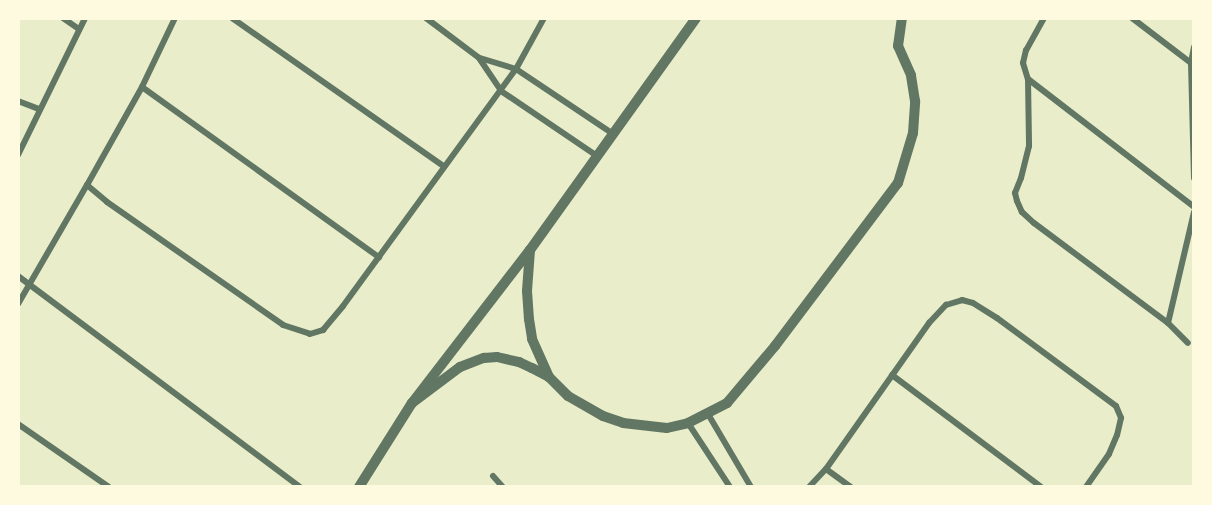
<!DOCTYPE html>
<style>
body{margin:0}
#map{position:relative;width:1212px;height:505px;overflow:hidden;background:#e9edc9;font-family:Inter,sans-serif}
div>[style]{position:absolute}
.minor>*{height:6px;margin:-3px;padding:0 3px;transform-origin:3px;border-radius:3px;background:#617663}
.tertiary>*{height:10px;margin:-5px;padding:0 5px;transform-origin:5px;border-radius:5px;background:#617663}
span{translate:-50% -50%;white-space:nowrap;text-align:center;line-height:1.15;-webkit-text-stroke:5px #fefae0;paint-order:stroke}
.frame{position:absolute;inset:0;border:20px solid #fefae0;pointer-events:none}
</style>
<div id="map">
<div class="minor">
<div style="left:63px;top:18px;width:19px;rotate:35deg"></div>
<div style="left:175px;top:18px;width:76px;rotate:115.6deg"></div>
<div style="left:142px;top:87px;width:112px;rotate:119.3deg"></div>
<div style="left:87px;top:185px;width:26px;rotate:40deg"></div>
<div style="left:107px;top:202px;width:215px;rotate:34.9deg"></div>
<div style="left:283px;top:325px;width:28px;rotate:18deg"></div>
<div style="left:310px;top:334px;width:14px;rotate:-17deg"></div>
<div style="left:323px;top:330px;width:31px;rotate:-50deg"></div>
<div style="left:343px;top:306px;width:293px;rotate:-53.9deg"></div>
<div style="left:516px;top:69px;width:58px;rotate:-61.2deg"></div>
<div style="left:232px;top:18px;width:258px;rotate:35deg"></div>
<div style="left:426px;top:18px;width:66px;rotate:37deg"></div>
<div style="left:479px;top:58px;width:40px;rotate:56deg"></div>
<div style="left:501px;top:91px;width:116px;rotate:34.1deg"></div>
<div style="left:1044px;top:18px;width:37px;rotate:119deg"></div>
<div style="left:1026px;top:50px;width:13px;rotate:103deg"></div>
<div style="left:1023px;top:63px;width:17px;rotate:73deg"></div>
<div style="left:1028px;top:79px;width:67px;rotate:89.1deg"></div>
<div style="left:1029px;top:146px;width:33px;rotate:104deg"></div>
<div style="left:1021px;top:178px;width:16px;rotate:112deg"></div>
<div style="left:1015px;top:193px;width:8px;rotate:76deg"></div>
<div style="left:1017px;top:201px;width:12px;rotate:66deg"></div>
<div style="left:1022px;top:212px;width:16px;rotate:43deg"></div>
<div style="left:1034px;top:223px;width:167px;rotate:36.7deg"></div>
<div style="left:1168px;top:323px;width:28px;rotate:45deg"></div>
<div style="left:1132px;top:18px;width:74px;rotate:37.3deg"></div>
<div style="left:1194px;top:47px;width:16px;rotate:101deg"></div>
<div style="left:1191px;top:63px;width:115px;rotate:88.5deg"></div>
<div style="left:480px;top:58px;width:38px;rotate:17deg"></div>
<div style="left:516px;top:69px;width:117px;rotate:33.8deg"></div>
<div style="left:1028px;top:79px;width:210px;rotate:37.6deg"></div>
<div style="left:142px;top:87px;width:292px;rotate:35.7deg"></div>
<div style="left:18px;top:101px;width:22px;rotate:21deg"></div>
<div style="left:18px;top:155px;width:153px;rotate:-63.9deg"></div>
<div style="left:18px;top:276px;width:352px;rotate:36.8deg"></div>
<div style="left:18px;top:304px;width:138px;rotate:-59.9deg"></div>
<div style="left:1168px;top:323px;width:114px;rotate:-76.8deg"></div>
<div style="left:892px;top:375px;width:186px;rotate:36.9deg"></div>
<div style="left:708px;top:414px;width:85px;rotate:59.5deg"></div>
<div style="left:688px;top:423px;width:77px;rotate:56.7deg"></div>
<div style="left:18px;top:424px;width:111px;rotate:34.7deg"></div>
<div style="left:826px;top:469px;width:31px;rotate:36deg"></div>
<div style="left:493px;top:476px;width:15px;rotate:48deg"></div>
<div style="left:809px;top:487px;width:25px;rotate:-47deg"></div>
<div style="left:826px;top:469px;width:179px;rotate:-54.8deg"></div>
<div style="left:929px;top:323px;width:25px;rotate:-47deg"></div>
<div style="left:946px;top:305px;width:17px;rotate:-17deg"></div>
<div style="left:962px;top:300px;width:11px;rotate:15deg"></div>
<div style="left:973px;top:303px;width:28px;rotate:32deg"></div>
<div style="left:997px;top:318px;width:148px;rotate:36.5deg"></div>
<div style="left:1116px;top:406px;width:13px;rotate:67deg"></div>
<div style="left:1121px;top:418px;width:17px;rotate:103deg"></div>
<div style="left:1117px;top:435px;width:21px;rotate:113deg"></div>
<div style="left:1109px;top:454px;width:40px;rotate:124.9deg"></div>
</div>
<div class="tertiary">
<div style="left:530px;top:250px;width:41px;rotate:94.2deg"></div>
<div style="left:527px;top:291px;width:28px;rotate:86deg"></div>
<div style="left:529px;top:319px;width:20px;rotate:81deg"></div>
<div style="left:532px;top:339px;width:42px;rotate:65.9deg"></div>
<div style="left:412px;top:403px;width:60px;rotate:-36.9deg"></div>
<div style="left:460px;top:367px;width:26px;rotate:-21deg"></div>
<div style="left:484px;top:358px;width:13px;rotate:-4deg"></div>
<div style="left:497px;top:357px;width:23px;rotate:13deg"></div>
<div style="left:519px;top:362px;width:14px;rotate:25deg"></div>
<div style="left:532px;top:368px;width:19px;rotate:28deg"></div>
<div style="left:549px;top:377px;width:27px;rotate:45deg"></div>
<div style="left:568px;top:396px;width:40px;rotate:29.7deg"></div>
<div style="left:603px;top:416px;width:21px;rotate:19deg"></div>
<div style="left:623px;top:423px;width:44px;rotate:6.5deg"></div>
<div style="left:667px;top:428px;width:22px;rotate:-13deg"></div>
<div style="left:688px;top:423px;width:44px;rotate:-27.1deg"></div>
<div style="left:727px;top:403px;width:75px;rotate:-49.9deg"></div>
<div style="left:775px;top:346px;width:204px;rotate:-53deg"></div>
<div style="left:898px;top:183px;width:52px;rotate:-73.3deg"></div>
<div style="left:913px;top:133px;width:32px;rotate:-86deg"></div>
<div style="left:915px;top:101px;width:26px;rotate:-99deg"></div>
<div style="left:911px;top:75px;width:32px;rotate:-114deg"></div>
<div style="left:898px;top:46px;width:28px;rotate:-82deg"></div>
<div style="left:359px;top:487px;width:99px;rotate:-57.8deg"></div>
<div style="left:412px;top:403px;width:193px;rotate:-52.4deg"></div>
<div style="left:530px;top:250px;width:285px;rotate:-54.4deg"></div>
</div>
<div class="frame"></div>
</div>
